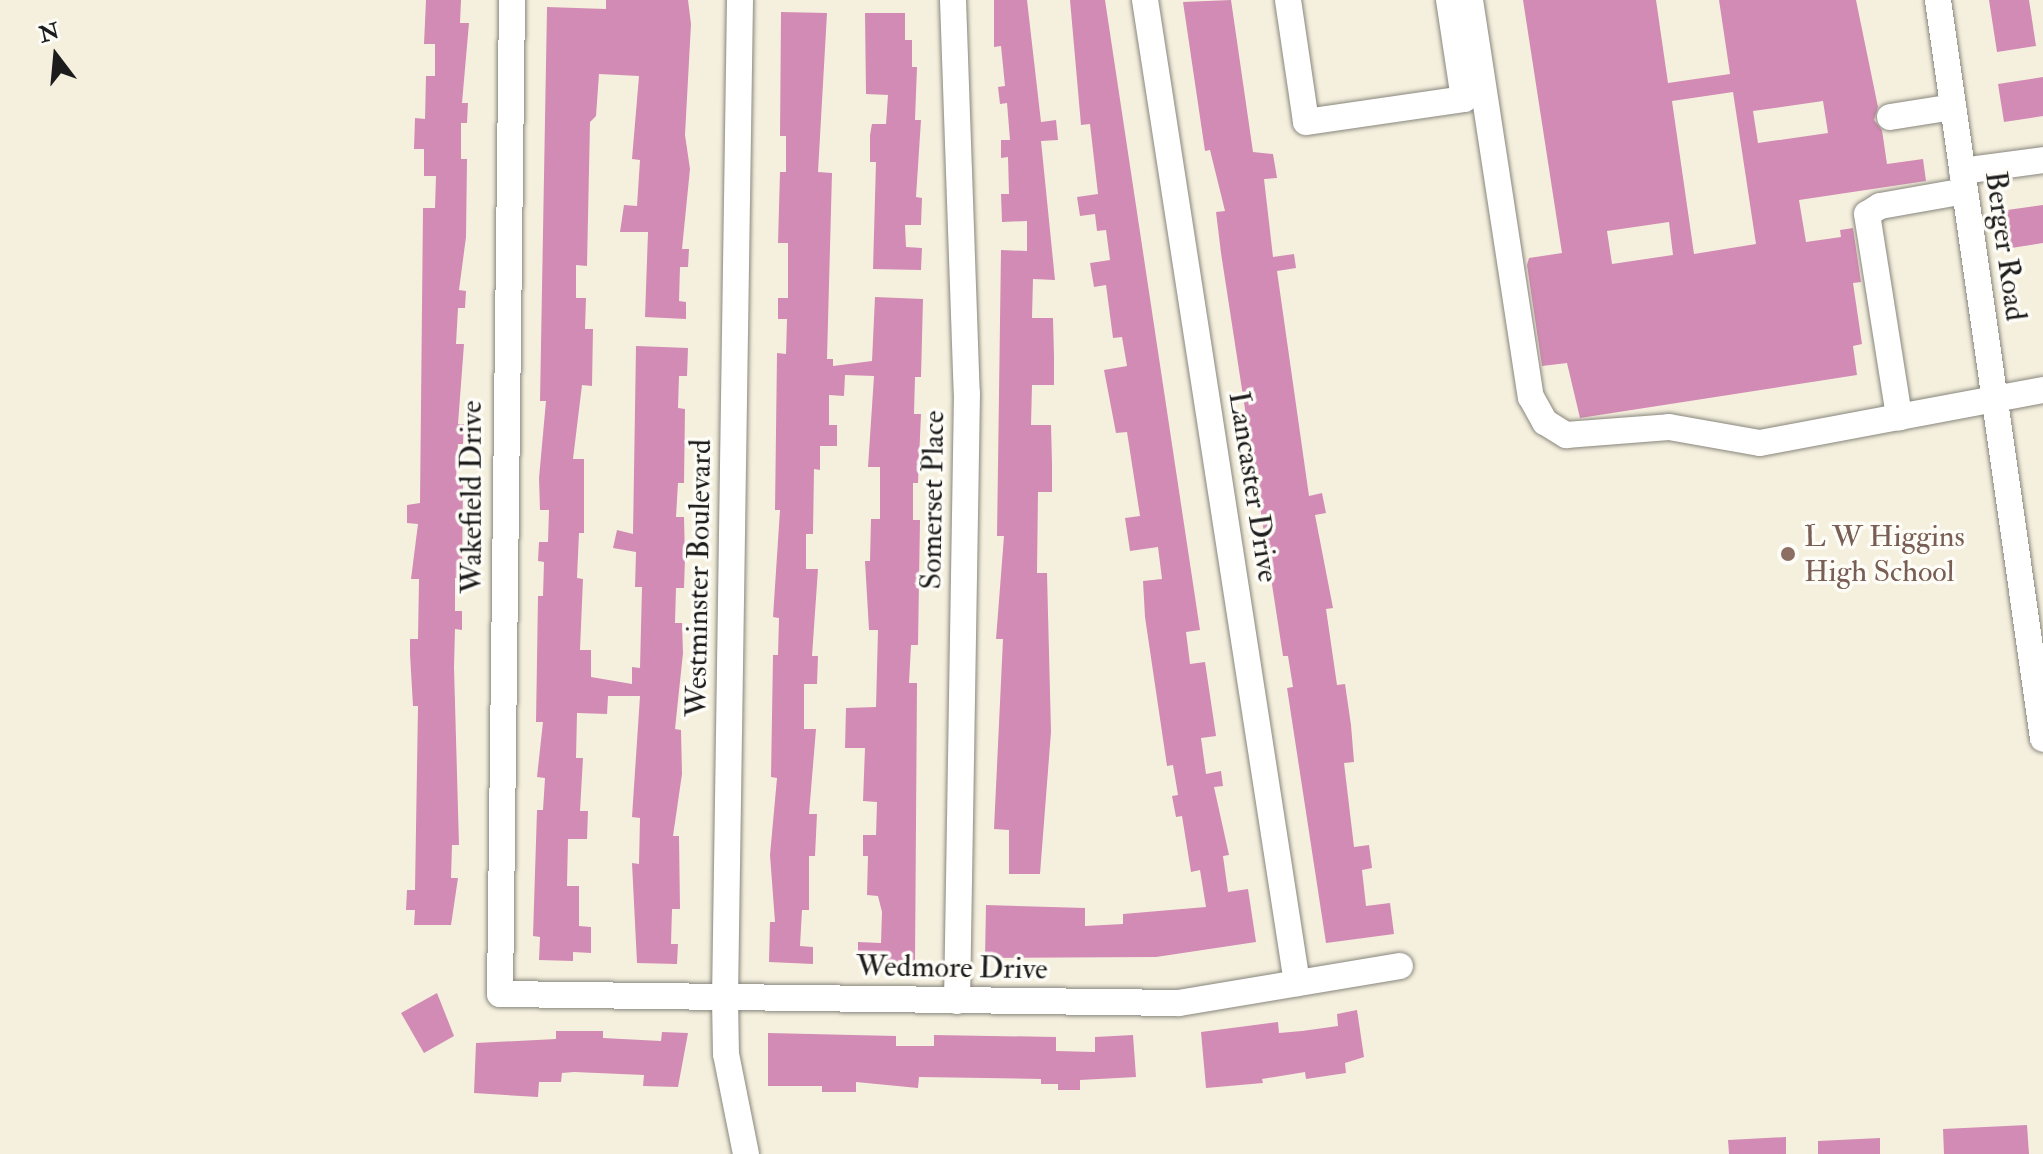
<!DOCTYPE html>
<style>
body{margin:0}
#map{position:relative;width:2043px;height:1154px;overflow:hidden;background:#f5f0de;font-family:"IM FELL Double Pica",serif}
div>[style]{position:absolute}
.building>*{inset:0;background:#d28bb4}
.roads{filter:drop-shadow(0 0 2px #88867d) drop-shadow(0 0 2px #88867d)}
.minor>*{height:26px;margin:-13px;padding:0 13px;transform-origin:13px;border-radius:13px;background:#fff}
.dots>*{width:22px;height:22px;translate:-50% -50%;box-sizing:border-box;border:4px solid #fdfcf7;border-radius:50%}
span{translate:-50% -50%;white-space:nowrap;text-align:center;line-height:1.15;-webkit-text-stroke:7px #fdfcf7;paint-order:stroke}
.street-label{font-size:30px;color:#1c1c1c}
.education-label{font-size:30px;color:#785e54}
.left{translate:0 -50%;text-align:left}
.north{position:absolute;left:16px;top:16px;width:80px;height:80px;-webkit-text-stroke:6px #fdfcf7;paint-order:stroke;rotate:344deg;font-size:22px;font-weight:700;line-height:32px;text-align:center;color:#1c1c1c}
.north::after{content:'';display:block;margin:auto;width:28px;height:36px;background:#1c1c1c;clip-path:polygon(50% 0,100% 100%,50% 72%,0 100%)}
</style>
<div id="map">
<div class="building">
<div style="clip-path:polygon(426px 0,461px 0,460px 23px,469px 23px,462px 103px,468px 103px,467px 123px,461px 123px,461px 159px,467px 159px,466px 237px,459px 290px,466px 291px,465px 308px,458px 308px,456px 344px,464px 344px,458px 424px,464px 424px,463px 444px,458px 444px,456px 479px,463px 479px,462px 578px,455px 578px,455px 611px,462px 611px,462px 630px,455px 629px,454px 667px,459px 845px,452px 845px,451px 878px,458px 878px,451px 925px,414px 925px,415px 910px,406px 910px,407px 890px,415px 890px,418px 706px,413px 706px,410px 654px,410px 639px,418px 639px,419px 579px,411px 579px,418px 524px,407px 523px,407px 505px,420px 503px,423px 208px,435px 208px,436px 176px,424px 176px,424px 149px,414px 149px,415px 118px,425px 119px,426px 76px,435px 76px,435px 44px,424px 44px)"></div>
<div style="clip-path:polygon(606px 0,688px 0,691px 24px,685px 135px,690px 169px,682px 249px,689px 249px,688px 267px,680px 267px,679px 301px,686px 302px,686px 319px,645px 317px,648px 232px,620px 232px,624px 205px,637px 206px,640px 160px,632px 159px,639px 76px,599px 74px,596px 116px,590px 122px,587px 266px,576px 265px,576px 298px,586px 298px,585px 329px,593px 329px,592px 386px,582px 385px,573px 459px,584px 459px,584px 533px,579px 533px,577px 578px,583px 579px,580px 650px,591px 650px,591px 677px,632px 684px,632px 667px,640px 668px,642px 587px,635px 587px,636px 552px,613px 548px,617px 530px,633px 534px,636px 346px,688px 348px,687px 376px,679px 376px,678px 408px,685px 409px,684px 483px,678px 483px,676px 517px,684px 517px,685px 558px,684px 588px,676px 588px,675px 623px,682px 623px,683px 653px,675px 729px,681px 730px,682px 774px,673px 836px,679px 836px,680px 909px,672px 909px,671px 944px,678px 944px,677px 964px,637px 963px,632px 863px,639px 864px,640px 818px,632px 817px,640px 696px,608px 696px,607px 714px,577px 713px,576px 758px,583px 758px,580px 811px,588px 811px,587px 839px,568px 839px,567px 886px,579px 886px,579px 926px,591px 927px,591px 953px,573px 952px,573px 961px,539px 960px,540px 937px,533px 936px,537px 810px,543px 810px,545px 778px,537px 777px,543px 722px,536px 722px,538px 596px,543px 596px,544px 562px,538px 561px,539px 542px,548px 542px,549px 510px,540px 510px,539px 478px,546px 401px,540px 401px,547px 7px,606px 9px)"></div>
<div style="clip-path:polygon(994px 0,1027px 0,1041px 122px,1056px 120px,1058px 140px,1041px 141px,1055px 280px,1033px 279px,1032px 318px,1053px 318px,1054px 356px,1054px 385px,1032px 385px,1031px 425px,1051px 425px,1052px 463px,1052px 492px,1038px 492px,1037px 573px,1047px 573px,1051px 732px,1040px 874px,1009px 874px,1009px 830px,994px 829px,1003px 639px,996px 639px,1004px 536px,997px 536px,1001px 250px,1027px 251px,1027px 221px,1002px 222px,1001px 194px,1009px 194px,1008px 157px,1001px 158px,1001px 140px,1010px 140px,1007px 103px,1000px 104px,998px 87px,1005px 86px,1001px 46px,994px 47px)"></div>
<div style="clip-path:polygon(1070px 0,1105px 0,1200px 630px,1186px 632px,1190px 664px,1205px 662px,1216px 736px,1201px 738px,1206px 774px,1221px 771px,1223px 786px,1214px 787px,1229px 855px,1223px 856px,1228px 892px,1248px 889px,1256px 942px,1156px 957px,985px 958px,986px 905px,1085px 908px,1085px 926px,1123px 924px,1123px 914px,1206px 907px,1200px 870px,1191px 872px,1182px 816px,1176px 817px,1172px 796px,1178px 795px,1173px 765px,1167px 766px,1145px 617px,1143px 581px,1162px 579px,1158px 547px,1130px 551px,1125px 518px,1140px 516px,1127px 432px,1116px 433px,1104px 370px,1127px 366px,1122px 337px,1113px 338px,1106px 285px,1094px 287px,1090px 263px,1110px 260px,1106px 230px,1097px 231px,1095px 214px,1080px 216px,1077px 197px,1098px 194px,1090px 124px,1081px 125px)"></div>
<div style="clip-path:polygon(1231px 0,1253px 152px,1273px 154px,1277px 178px,1264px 179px,1273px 257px,1294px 254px,1296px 268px,1277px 271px,1309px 496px,1322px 493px,1326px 513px,1315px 515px,1333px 608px,1326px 609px,1337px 685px,1345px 684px,1351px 725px,1354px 762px,1344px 763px,1354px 847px,1369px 845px,1372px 868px,1362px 870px,1366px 906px,1390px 903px,1394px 934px,1326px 943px,1287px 688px,1293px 687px,1288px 656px,1283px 656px,1221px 253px,1216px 212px,1225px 211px,1210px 150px,1205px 151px,1183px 2px)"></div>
<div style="clip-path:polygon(evenodd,1523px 0,1656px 0,1668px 83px,1730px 74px,1719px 0,1856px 0,1878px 107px,1874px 120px,1882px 130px,1887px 164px,1923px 159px,1926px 181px,1799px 200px,1806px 242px,1841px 237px,1840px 230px,1853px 228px,1861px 282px,1853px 283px,1862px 344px,1853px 346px,1857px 375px,1580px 418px,1567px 363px,1542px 366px,1527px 265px,1529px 258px,1562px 253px,1523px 0,1733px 92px,1756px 244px,1694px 254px,1672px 101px,1733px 92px,1523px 0,1823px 101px,1828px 133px,1758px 143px,1753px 111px,1823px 101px,1523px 0,1669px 222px,1673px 255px,1612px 264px,1607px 231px,1669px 222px)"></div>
<div style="clip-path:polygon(1989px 0,2029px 0,2036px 46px,1997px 52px)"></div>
<div style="clip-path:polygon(781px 12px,827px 13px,818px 172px,832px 173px,827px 359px,833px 359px,833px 366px,872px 361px,875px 297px,923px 299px,921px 377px,915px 377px,914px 414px,921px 414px,918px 483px,913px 483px,913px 520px,920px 520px,918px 645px,911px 645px,909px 683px,917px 683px,915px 964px,858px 963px,858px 942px,881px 943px,882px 912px,878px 896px,867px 895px,868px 856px,863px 856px,863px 835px,876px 835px,877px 802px,863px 801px,865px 748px,845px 748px,846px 708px,876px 707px,878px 630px,869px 630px,865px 561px,870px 561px,871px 519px,880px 519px,880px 467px,868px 467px,874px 376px,845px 375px,844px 396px,829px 395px,829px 425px,837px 425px,837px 446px,820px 446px,820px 470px,814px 469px,813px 534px,806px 534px,806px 569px,818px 569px,812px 656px,818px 656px,817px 684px,804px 684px,804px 729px,816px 729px,809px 814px,817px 814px,815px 856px,809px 856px,809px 910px,802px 910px,800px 946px,813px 947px,813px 964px,769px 962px,770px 922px,775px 922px,770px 855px,777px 778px,771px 777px,773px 655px,778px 655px,779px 618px,773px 617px,780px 510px,775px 510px,777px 353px,786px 354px,787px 319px,778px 319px,778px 298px,788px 298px,788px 243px,778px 243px,780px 172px,786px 172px,786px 136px,780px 136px)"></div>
<div style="clip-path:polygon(865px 13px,905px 13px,905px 40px,912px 40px,912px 67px,917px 67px,915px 120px,921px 120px,916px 197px,922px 198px,921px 225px,905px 225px,906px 247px,922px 248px,921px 270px,873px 269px,876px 162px,870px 162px,870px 135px,872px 124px,886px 124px,888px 95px,866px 94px)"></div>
<div style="clip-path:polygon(2043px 77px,2043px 116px,2004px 122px,1998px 84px)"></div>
<div style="clip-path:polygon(2043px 205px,2043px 243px,2005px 249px,2000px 211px)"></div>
<div style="clip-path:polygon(437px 993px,454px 1036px,424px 1053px,401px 1013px)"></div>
<div style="clip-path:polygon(1357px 1010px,1364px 1057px,1345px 1063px,1346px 1073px,1306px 1079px,1305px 1072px,1262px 1079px,1263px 1083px,1206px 1088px,1201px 1032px,1278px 1022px,1279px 1033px,1302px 1031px,1338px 1026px,1337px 1014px)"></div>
<div style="clip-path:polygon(556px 1031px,603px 1031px,603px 1038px,661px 1041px,662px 1032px,688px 1033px,678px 1087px,643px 1086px,644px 1075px,574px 1072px,562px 1073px,561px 1082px,539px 1082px,538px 1097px,474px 1093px,476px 1043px,556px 1039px)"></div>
<div style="clip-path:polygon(768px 1033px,896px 1036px,896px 1046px,934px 1046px,934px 1035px,1056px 1037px,1056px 1051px,1095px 1052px,1095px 1037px,1133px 1035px,1136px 1077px,1080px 1080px,1080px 1090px,1058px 1090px,1058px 1084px,1041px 1084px,1041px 1079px,919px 1077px,918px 1088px,856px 1082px,856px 1092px,822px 1092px,822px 1086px,768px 1086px)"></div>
<div style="clip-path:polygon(2027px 1125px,2029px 1154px,1944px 1154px,1943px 1129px)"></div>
<div style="clip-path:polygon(1786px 1137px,1786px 1154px,1729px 1154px,1728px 1140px)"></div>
<div style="clip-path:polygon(1880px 1138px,1880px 1154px,1818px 1154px,1818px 1141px)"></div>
</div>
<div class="roads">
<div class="minor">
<div style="left:512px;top:0;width:994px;rotate:90.69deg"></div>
<div style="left:500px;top:994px;width:679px;rotate:0.76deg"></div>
<div style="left:1179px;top:1003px;width:224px;rotate:-9.5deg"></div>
<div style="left:740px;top:0;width:998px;rotate:90.86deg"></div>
<div style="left:725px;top:998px;width:56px;rotate:89deg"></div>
<div style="left:726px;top:1054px;width:102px;rotate:78.7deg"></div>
<div style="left:953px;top:0;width:393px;rotate:88deg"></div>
<div style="left:967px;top:393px;width:608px;rotate:90.94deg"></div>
<div style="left:1145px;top:0;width:995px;rotate:81.21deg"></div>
<div style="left:1288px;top:0;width:123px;rotate:81.6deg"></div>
<div style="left:1306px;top:122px;width:160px;rotate:-8.3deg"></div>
<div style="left:1464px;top:99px;width:100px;rotate:-98.6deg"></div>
<div style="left:1470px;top:0;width:402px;rotate:81.3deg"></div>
<div style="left:1531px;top:397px;width:29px;rotate:61deg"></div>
<div style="left:1545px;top:422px;width:25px;rotate:32deg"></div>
<div style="left:1566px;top:435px;width:103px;rotate:-4.4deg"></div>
<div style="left:1669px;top:427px;width:92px;rotate:10deg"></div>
<div style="left:1760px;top:443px;width:141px;rotate:-10.6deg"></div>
<div style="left:1938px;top:0;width:746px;rotate:81.91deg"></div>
<div style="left:1890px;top:117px;width:64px;rotate:-9deg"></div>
<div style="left:1962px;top:171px;width:82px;rotate:-7.7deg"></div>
<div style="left:1965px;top:191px;width:86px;rotate:170deg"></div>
<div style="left:1880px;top:206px;width:15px;rotate:148deg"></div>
<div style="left:1867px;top:214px;width:206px;rotate:81deg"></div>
<div style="left:1899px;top:417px;width:147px;rotate:-10.6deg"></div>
</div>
</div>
<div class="dots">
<div style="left:1788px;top:554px;background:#8d6e63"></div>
</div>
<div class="street-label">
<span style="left:2005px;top:246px;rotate:82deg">Berger Road</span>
<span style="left:1253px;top:487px;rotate:81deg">Lancaster Drive</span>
<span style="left:472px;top:497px;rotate:-90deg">Wakefield Drive</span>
<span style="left:933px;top:500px;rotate:-89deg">Somerset Place</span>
<span style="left:699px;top:578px;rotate:-89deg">Westminster Boulevard</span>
<span style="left:952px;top:968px;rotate:1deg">Wedmore Drive</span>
</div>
<div class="education-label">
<span class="left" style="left:1804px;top:554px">L W Higgins<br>High School</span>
</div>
<div class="north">N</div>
</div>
